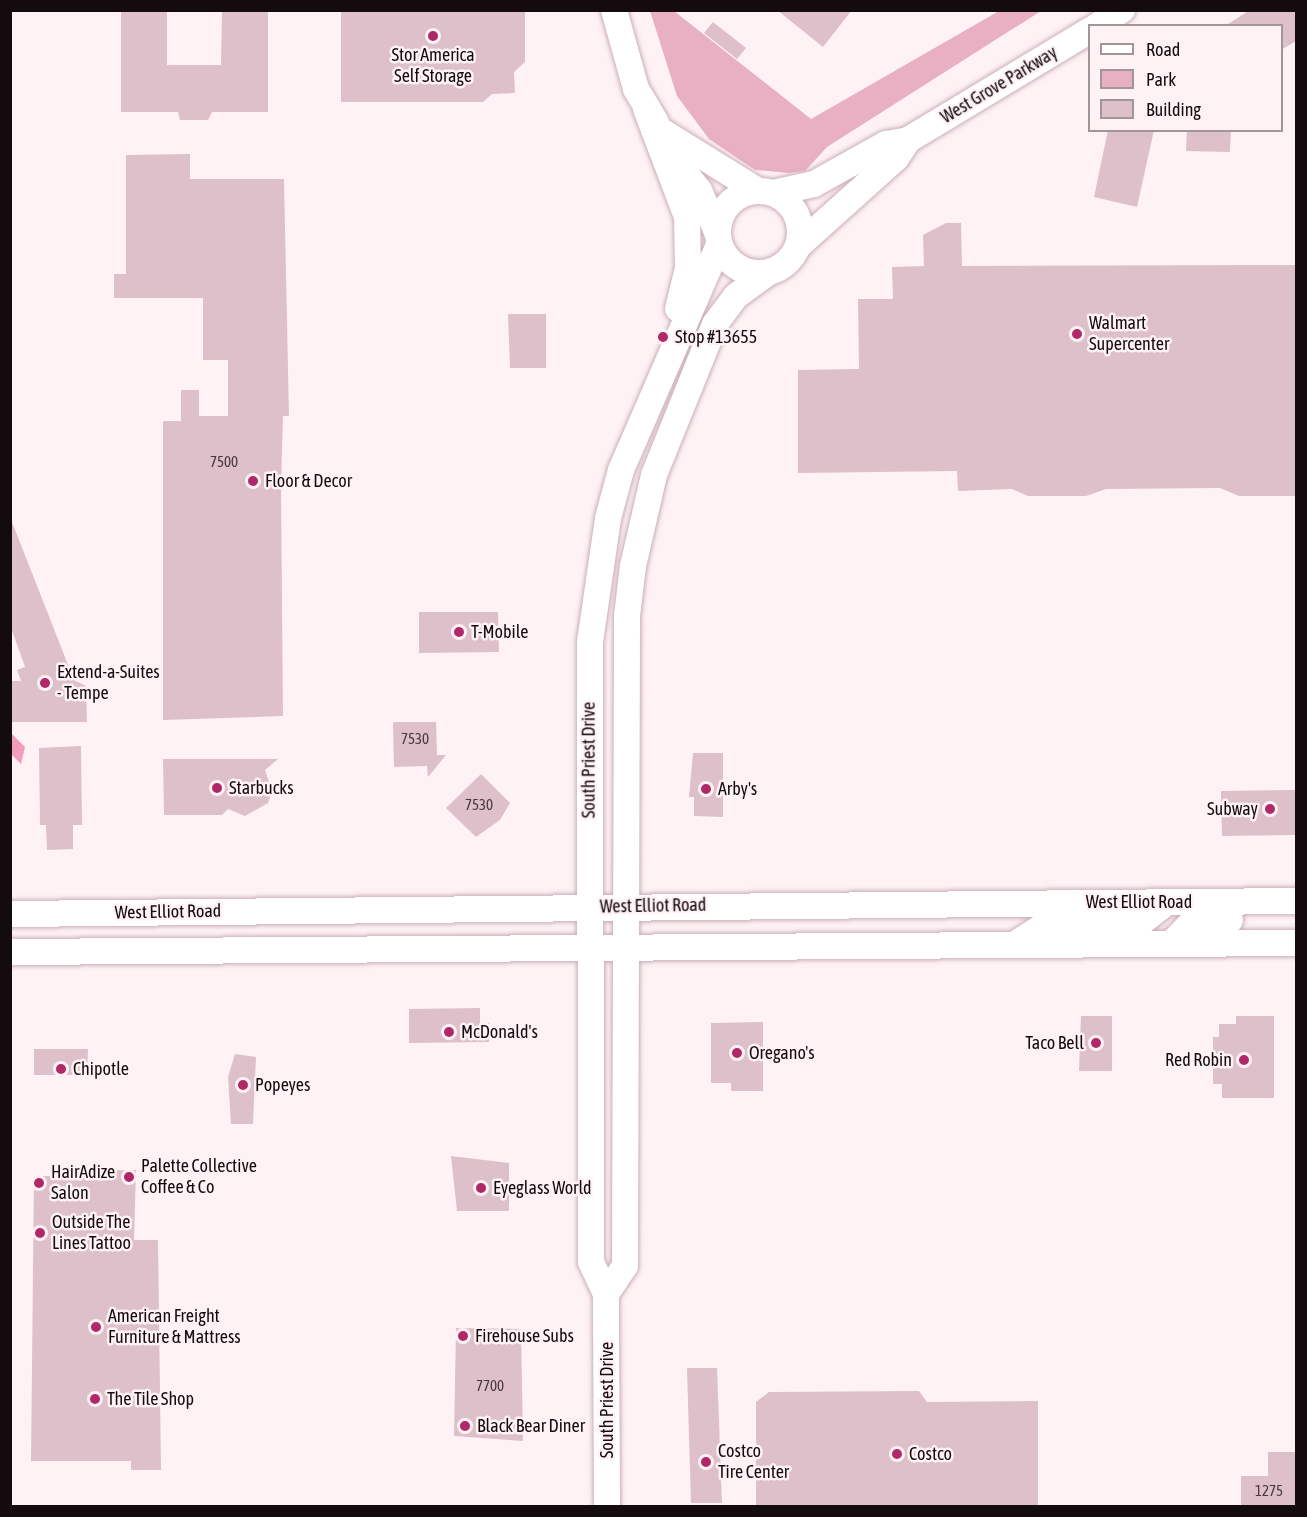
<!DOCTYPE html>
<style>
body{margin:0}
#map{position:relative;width:1307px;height:1517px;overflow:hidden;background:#fef2f5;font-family:"Asap Condensed",sans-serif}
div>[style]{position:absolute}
.green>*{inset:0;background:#e8b0c2}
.water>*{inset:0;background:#f29dbb}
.building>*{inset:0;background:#ddc0c9}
.roads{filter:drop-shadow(0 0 2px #cbaeb7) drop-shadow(0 0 2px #cbaeb7)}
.secondary>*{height:26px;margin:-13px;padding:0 13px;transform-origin:13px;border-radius:13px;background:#fff}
.secondary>.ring{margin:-13px;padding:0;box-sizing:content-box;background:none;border:26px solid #fff;border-radius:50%}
.dots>*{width:16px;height:16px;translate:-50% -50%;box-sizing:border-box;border:3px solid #fef2f5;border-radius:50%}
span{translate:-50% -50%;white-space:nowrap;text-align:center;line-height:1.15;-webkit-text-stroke:5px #fef2f5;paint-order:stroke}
.number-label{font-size:15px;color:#46383d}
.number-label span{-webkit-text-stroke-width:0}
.poi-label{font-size:18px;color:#140b0e}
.left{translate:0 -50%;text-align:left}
.right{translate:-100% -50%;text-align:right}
.street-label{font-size:18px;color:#140b0e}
.frame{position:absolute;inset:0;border:12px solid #140b0e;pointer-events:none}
.legend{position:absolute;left:1088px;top:24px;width:195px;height:108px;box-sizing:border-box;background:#fef2f5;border:2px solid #a09699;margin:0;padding:8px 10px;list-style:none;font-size:18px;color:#140b0e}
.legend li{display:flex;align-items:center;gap:12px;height:30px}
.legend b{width:30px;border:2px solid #a09699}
</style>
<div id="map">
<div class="green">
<div style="clip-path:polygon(650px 11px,674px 11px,811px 119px,999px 11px,1041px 11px,827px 147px,805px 171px,789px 173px,755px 170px,709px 139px,677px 96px)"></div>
</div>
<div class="water">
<div style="clip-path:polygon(11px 733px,25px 747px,21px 764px,11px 754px)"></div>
</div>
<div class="building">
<div style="clip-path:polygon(341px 10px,525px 10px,525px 62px,514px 72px,515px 93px,492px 94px,483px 102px,341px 102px)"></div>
<div style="clip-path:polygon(777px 10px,852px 10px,823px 47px)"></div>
<div style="clip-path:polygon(1250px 10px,1296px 10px,1296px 41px,1281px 50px,1281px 26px,1225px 26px)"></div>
<div style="clip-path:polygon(121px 11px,167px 11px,167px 65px,221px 65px,222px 11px,268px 11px,268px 112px,212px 112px,208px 120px,180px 120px,178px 112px,121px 112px)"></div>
<div style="clip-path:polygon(713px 22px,746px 48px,737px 59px,704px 33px)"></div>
<div style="clip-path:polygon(1108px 130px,1154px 130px,1137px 207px,1094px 197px)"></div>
<div style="clip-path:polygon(1187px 130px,1231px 130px,1230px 152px,1186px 151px)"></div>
<div style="clip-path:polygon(190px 154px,190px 179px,284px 179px,289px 416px,283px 416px,281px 485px,283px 716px,163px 720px,163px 421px,181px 421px,181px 390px,199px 390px,199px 416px,228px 416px,228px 360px,203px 360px,203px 298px,114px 298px,114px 274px,126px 274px,126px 155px)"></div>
<div style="clip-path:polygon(946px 223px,961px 223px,962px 266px,1296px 265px,1296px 496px,1239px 496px,1220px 488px,1106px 489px,1086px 496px,1028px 496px,1012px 489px,958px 491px,957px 471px,798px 473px,798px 370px,859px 369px,858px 299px,893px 299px,892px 267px,924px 266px,923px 235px)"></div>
<div style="clip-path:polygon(508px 314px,546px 314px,546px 368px,510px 368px)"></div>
<div style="clip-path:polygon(10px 517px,74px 680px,86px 686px,87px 722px,10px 722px,10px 681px,21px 681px,17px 670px,25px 667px,10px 625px)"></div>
<div style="clip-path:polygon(419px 612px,498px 612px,499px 652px,419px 653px)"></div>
<div style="clip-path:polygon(393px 722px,436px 722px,437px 755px,446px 755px,428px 777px,427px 766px,394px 767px)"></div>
<div style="clip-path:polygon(81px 746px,82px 825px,73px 825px,73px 849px,47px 850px,46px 825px,40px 825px,39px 748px)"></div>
<div style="clip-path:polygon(693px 753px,723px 753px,723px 817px,694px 816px,694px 797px,689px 797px)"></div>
<div style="clip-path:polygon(163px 759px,278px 759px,265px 770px,272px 791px,268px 803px,245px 816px,228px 809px,222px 815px,164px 815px)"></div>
<div style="clip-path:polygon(481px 774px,510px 803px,500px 820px,476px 837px,446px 808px)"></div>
<div style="clip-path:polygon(1296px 790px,1296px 835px,1222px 836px,1221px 791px)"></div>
<div style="clip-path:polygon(480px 1008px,480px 1023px,489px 1023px,489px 1042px,409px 1043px,409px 1009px)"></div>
<div style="clip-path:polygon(1081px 1016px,1112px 1016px,1112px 1071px,1079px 1071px)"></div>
<div style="clip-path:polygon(1236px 1016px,1274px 1016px,1274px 1098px,1222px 1098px,1222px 1084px,1213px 1084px,1213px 1037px,1219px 1037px,1219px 1024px,1236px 1024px)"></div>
<div style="clip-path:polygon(763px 1022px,763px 1091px,731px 1091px,731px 1083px,711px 1083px,711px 1023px)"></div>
<div style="clip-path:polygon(34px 1049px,88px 1049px,87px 1075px,34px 1075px)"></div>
<div style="clip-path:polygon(235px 1054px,256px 1057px,253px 1124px,231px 1124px,228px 1077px)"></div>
<div style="clip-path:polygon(451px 1156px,509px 1163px,509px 1211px,457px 1211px)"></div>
<div style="clip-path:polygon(136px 1170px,134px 1240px,158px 1240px,161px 1470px,131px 1470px,131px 1461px,31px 1461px,34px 1176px,58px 1176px,58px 1171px)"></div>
<div style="clip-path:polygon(456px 1328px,521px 1329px,523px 1441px,454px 1436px)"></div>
<div style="clip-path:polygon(687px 1368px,717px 1368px,722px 1503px,691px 1503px)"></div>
<div style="clip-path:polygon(919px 1391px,927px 1402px,1038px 1401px,1038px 1506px,756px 1506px,756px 1402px,769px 1392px)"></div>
<div style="clip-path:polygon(1268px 1452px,1296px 1452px,1296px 1506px,1241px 1506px,1241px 1476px,1268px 1476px)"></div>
</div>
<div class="roads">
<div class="secondary">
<div style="left:614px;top:10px;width:82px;rotate:74.4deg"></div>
<div style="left:636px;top:89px;width:39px;rotate:59deg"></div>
<div style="left:1097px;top:26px;width:30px;rotate:-33deg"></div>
<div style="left:646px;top:109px;width:116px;rotate:69.2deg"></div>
<div style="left:687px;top:217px;width:51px;rotate:88.9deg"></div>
<div style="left:688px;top:268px;width:42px;rotate:103.7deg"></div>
<div style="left:663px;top:132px;width:112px;rotate:31.8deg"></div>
<div style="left:676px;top:161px;width:37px;rotate:52deg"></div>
<div style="left:699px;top:190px;width:46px;rotate:66.8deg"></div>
<div class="ring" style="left:718px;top:191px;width:56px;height:56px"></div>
<div style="left:773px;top:193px;width:42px;rotate:-12.4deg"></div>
<div style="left:814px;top:184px;width:82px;rotate:-29.1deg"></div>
<div style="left:886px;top:144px;width:22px;rotate:-10deg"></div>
<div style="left:908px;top:140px;width:213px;rotate:-31.1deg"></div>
<div style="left:798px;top:246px;width:132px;rotate:-41.9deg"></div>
<div style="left:896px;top:158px;width:22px;rotate:-56deg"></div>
<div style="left:10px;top:914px;width:1286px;rotate:-0.58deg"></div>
<div style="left:1172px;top:943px;width:29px;rotate:-46deg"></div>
<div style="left:1192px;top:922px;width:38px;rotate:-3deg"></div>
<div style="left:1014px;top:945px;width:35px;rotate:-33deg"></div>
<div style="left:1043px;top:926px;width:96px;rotate:-1.2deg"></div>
<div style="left:1139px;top:924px;width:34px;rotate:-38deg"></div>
<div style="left:10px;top:952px;width:1286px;rotate:-0.4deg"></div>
<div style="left:606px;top:1294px;width:34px;rotate:-56deg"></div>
<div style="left:625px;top:1266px;width:650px;rotate:-89.82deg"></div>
<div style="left:627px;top:616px;width:50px;rotate:-83.2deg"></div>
<div style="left:633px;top:566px;width:93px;rotate:-77deg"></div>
<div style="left:654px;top:475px;width:163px;rotate:-68deg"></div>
<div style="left:715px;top:324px;width:35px;rotate:-53deg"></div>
<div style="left:736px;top:296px;width:39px;rotate:-36deg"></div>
<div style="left:607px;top:1506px;width:212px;rotate:-90.3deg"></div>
<div style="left:606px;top:1294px;width:35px;rotate:-115deg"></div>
<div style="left:591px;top:1262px;width:620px;rotate:-90.09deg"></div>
<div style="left:590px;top:642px;width:125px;rotate:-81.7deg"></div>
<div style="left:608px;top:518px;width:50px;rotate:-74.8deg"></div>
<div style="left:621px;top:470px;width:245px;rotate:-66.5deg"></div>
</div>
</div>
<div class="dots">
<div style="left:433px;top:36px;background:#b12868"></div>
<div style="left:1077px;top:334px;background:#b12868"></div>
<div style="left:663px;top:337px;background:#b12868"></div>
<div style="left:253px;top:481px;background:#b12868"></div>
<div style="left:459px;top:632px;background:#b12868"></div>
<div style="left:45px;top:683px;background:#b12868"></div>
<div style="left:217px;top:788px;background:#b12868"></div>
<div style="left:706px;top:789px;background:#b12868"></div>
<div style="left:1270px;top:809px;background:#b12868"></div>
<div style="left:449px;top:1032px;background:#b12868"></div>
<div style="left:1096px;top:1043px;background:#b12868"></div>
<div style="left:737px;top:1053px;background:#b12868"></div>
<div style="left:1244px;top:1060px;background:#b12868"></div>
<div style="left:61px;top:1069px;background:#b12868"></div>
<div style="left:243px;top:1085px;background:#b12868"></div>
<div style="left:129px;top:1177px;background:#b12868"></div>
<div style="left:39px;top:1183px;background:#b12868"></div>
<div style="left:481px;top:1188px;background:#b12868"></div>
<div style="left:40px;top:1233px;background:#b12868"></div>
<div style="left:96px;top:1327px;background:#b12868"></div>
<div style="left:463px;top:1336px;background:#b12868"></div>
<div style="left:95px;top:1399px;background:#b12868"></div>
<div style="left:465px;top:1426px;background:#b12868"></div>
<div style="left:897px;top:1454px;background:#b12868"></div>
<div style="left:706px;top:1462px;background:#b12868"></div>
</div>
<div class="number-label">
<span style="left:224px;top:462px">7500</span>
<span style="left:415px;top:739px">7530</span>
<span style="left:479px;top:805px">7530</span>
<span style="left:490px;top:1386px">7700</span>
<span style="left:1269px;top:1491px">1275</span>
</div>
<div class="poi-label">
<span style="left:433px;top:66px">Stor America<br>Self Storage</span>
<span class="left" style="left:1089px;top:334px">Walmart<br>Supercenter</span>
<span class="left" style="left:675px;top:337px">Stop #13655</span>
<span class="left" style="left:265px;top:481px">Floor &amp; Decor</span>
<span class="left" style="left:471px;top:632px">T-Mobile</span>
<span class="left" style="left:57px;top:683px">Extend-a-Suites<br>- Tempe</span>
<span class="left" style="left:229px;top:788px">Starbucks</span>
<span class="left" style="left:718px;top:789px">Arby's</span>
<span class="right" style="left:1258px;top:809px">Subway</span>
<span class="left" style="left:461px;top:1032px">McDonald's</span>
<span class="right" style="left:1084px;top:1043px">Taco Bell</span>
<span class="left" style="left:749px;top:1053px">Oregano's</span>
<span class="right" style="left:1232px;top:1060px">Red Robin</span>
<span class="left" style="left:73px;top:1069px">Chipotle</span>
<span class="left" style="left:255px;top:1085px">Popeyes</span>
<span class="left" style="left:141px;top:1177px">Palette Collective<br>Coffee &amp; Co</span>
<span class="left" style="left:51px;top:1183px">HairAdize<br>Salon</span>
<span class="left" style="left:493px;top:1188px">Eyeglass World</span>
<span class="left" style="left:52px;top:1233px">Outside The<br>Lines Tattoo</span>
<span class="left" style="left:108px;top:1327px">American Freight<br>Furniture &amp; Mattress</span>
<span class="left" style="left:475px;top:1336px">Firehouse Subs</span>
<span class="left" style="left:107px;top:1399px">The Tile Shop</span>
<span class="left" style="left:477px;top:1426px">Black Bear Diner</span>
<span class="left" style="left:718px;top:1462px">Costco<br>Tire Center</span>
<span class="left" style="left:909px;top:1454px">Costco</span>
</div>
<div class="street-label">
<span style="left:999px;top:85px;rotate:-31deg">West Grove Parkway</span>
<span style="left:589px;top:760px;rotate:-90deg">South Priest Drive</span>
<span style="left:1139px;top:902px">West Elliot Road</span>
<span style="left:653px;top:906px;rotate:-1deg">West Elliot Road</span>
<span style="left:168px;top:912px;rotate:-1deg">West Elliot Road</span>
<span style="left:607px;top:1400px;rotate:-90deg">South Priest Drive</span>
</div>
<div class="frame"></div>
<ul class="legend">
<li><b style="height:8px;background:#fff"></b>Road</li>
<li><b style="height:16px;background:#e8b0c2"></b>Park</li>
<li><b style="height:16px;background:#ddc0c9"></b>Building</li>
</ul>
</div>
